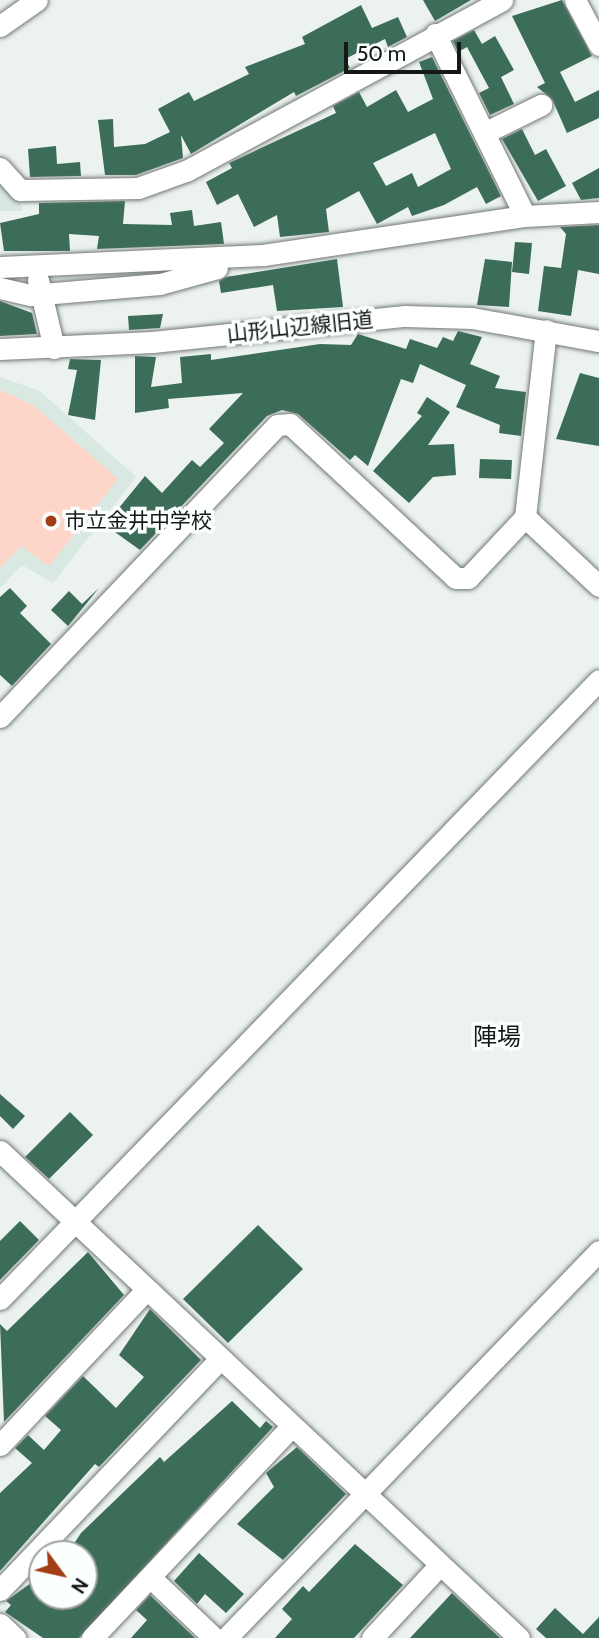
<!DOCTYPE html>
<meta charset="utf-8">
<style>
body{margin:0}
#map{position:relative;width:599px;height:1638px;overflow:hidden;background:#ebf2ef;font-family:Cabin,"Noto Sans JP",sans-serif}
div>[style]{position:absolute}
.built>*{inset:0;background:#d9e8e1}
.green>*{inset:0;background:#fdd6c9}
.building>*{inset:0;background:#3c6d58}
.roads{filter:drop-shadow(0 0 2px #727875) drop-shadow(0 0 2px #727875)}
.minor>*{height:21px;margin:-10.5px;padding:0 10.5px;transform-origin:10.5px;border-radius:10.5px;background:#fff}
.dots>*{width:19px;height:19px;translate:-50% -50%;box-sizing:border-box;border:4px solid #fbfffd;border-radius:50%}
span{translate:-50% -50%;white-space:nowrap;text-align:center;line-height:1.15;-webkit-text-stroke:7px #fbfffd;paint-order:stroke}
.street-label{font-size:21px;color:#161817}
.poi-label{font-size:21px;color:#161817}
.left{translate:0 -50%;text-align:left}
.quarter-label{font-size:24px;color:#161817}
.north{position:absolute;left:28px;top:1540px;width:70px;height:70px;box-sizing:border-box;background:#fbfffd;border:2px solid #9fa3a1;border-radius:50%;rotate:123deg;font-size:19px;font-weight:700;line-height:28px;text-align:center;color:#161817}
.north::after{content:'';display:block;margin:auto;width:24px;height:32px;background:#a33d15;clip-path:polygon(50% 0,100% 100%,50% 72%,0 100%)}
.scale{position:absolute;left:344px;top:42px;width:117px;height:32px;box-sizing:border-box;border:4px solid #161817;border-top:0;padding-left:9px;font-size:21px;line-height:24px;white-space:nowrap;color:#161817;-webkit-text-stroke:5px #fbfffd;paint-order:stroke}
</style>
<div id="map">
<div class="built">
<div style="clip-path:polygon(0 177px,20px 200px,23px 211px,0 211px)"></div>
<div style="clip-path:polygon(0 377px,40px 391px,136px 477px,53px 583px,22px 565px,0 588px)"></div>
</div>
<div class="green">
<div style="clip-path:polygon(0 390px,33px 405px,118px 479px,49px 566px,21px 546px,0 568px)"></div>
</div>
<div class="building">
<div style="clip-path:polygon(423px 0,471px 0,435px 21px)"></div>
<div style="clip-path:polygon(562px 0,592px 56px,560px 72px,575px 102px,599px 90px,599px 118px,567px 133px,552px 99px,537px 87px,545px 83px,512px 16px)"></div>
<div style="clip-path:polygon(361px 5px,372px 28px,398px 17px,407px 37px,388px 47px,385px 39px,345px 59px,350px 68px,296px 96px,294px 92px,191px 154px,181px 135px,183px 158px,136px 175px,105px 175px,98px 120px,113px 119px,114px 147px,145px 144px,170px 132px,158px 109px,189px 92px,194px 101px,249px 74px,245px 67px,305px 44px,302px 37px)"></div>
<div style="clip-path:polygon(474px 30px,482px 44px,495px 36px,514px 70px,501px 77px,514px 104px,490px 115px,479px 93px,489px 88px,467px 47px,458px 52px,453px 41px)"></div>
<div style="clip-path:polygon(evenodd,432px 57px,501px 196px,486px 204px,477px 187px,444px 205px,412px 216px,408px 207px,377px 224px,359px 191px,326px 209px,329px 232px,280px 237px,277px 215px,254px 227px,238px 194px,217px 205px,206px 182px,232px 168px,229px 163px,336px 113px,333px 106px,359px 92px,367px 107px,396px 90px,408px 112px,433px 99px,419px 62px,432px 57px,435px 133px,451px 169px,418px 187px,412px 173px,386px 186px,373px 163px,435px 133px)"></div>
<div style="clip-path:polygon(522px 129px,535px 155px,546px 149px,566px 186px,538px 201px,502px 139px)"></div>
<div style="clip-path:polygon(56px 146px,57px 164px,80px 162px,81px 176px,30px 177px,28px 149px)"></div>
<div style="clip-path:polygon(599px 168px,599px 198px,581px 200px,572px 183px)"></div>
<div style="clip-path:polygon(125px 201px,123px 224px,172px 225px,170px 213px,192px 210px,194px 226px,221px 222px,224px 244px,97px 249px,99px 236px,69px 234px,70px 251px,4px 251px,0 223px,39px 214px,39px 203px)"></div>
<div style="clip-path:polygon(599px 225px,599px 274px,578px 270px,571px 316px,538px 311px,544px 266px,561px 268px,566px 234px,560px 227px)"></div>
<div style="clip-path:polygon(515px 242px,532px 243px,529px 274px,512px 272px)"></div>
<div style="clip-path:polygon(337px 259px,343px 307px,277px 311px,273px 285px,221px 293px,219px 281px,226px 277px)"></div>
<div style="clip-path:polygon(485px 259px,512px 262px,509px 307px,477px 305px)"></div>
<div style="clip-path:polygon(0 301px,32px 313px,37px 334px,0 336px)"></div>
<div style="clip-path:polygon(163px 314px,160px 328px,129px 330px,128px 316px)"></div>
<div style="clip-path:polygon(458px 331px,482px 337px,470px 364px,500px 376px,495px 388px,526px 392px,521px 436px,499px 433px,500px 425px,456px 407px,466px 385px,420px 364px,413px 383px,401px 379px,368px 466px,355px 455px,350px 460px,298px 414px,282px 410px,267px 416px,140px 550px,105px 525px,145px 476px,162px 493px,192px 460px,200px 467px,224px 443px,209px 429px,243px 393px,168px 399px,169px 408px,135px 413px,135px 356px,156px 357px,151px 387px,182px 383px,180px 357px,211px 354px,211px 360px,320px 344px,351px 345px,358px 334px,406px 349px,410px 339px,437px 348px,443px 337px,453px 341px)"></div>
<div style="clip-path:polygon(70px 359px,101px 360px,95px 420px,68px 415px,77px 370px,68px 369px)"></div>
<div style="clip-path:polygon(580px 373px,599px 378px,599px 446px,556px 439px)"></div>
<div style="clip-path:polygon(427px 397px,450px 412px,428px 445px,454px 444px,456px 475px,433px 477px,409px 503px,373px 471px,422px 416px,417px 413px)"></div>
<div style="clip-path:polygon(480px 459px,512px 460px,511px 479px,479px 478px)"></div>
<div style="clip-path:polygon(10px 588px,27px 606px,20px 613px,51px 644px,12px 686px,0 675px,0 597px)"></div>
<div style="clip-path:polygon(99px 588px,68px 626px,51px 610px,69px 591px,82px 604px)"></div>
<div style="clip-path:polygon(0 1094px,25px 1116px,13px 1129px,0 1116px)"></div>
<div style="clip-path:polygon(70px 1112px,93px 1135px,49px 1179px,25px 1157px)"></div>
<div style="clip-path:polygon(20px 1221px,39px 1240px,0 1280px,0 1241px)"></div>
<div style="clip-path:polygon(258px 1225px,303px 1269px,228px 1343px,183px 1299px)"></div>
<div style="clip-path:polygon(88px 1252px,124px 1295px,4px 1422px,0 1324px,7px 1331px)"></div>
<div style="clip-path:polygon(150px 1309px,201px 1360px,99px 1467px,95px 1464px,0 1571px,0 1493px,32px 1463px,15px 1448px,28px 1435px,44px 1450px,61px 1430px,45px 1416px,83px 1376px,116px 1408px,144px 1377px,119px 1355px)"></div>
<div style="clip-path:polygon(232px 1401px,260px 1428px,266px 1421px,273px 1427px,79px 1638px,43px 1638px,5px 1612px,11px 1605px,6px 1601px,42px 1575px,42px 1596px,84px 1596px,84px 1554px,67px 1554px,81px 1533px,160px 1457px,164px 1462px)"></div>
<div style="clip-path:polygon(297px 1447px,346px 1494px,283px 1560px,237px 1524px,274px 1487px,266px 1473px)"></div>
<div style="clip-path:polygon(355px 1544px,403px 1585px,354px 1638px,275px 1638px,292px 1619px,282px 1609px,303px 1586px,309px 1592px)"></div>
<div style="clip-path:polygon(199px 1553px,244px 1594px,226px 1613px,205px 1594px,197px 1604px,174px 1581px)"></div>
<div style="clip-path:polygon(452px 1593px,500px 1638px,410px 1638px)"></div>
<div style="clip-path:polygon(150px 1595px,195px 1638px,131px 1638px,147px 1620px,136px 1610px)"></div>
<div style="clip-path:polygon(555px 1608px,583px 1634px,599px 1617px,599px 1638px,546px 1638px,536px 1629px)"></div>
</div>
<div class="roads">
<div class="minor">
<div style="left:575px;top:0;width:51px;rotate:61.9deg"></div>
<div style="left:0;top:26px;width:45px;rotate:-35.1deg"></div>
<div style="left:435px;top:34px;width:203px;rotate:63.7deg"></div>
<div style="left:484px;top:133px;width:64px;rotate:-26.2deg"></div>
<div style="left:0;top:168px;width:30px;rotate:48deg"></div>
<div style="left:20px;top:190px;width:118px;rotate:-1deg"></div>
<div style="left:138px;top:188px;width:53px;rotate:-19.8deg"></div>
<div style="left:188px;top:170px;width:357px;rotate:-28.4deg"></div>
<div style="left:0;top:267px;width:263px;rotate:-2.6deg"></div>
<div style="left:263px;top:255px;width:265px;rotate:-8.5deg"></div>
<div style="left:525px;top:216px;width:74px;rotate:-3.1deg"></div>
<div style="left:38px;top:280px;width:70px;rotate:76.8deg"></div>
<div style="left:0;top:288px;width:32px;rotate:13deg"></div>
<div style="left:31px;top:295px;width:129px;rotate:-4.9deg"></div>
<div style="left:160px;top:284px;width:59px;rotate:-15.7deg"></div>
<div style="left:0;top:349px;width:152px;rotate:-2.6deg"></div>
<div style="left:152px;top:342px;width:254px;rotate:-5.9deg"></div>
<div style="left:405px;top:316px;width:67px;rotate:1.7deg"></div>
<div style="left:472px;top:318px;width:129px;rotate:10.3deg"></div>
<div style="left:525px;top:517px;width:188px;rotate:-83.6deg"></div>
<div style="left:0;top:717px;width:402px;rotate:-46.5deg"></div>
<div style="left:277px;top:425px;width:13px;rotate:-4deg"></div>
<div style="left:290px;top:424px;width:226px;rotate:42.9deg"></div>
<div style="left:456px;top:578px;width:12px"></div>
<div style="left:468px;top:578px;width:83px;rotate:-46.9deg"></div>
<div style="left:525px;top:517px;width:101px;rotate:43deg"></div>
<div style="left:0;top:1151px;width:712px;rotate:43.18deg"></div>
<div style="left:0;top:1299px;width:861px;rotate:-45.94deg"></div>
<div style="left:0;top:1445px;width:214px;rotate:-46.7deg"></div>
<div style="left:150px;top:1577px;width:88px;rotate:43.6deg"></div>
<div style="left:0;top:1590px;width:320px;rotate:-46.4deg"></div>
<div style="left:0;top:1624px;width:21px;rotate:43deg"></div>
<div style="left:92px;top:1638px;width:291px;rotate:-46.7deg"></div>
<div style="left:226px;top:1638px;width:537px;rotate:-46.06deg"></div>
<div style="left:372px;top:1638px;width:98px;rotate:-47.1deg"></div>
</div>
</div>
<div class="dots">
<div style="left:51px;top:521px;background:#a33d15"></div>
</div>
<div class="street-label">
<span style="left:300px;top:327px;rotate:-6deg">山形山辺線旧道</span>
</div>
<div class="poi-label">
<span class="left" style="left:65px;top:521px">市立金井中学校</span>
</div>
<div class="quarter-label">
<span style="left:497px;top:1037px">陣場</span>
</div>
<div class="north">N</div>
<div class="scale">50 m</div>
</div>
